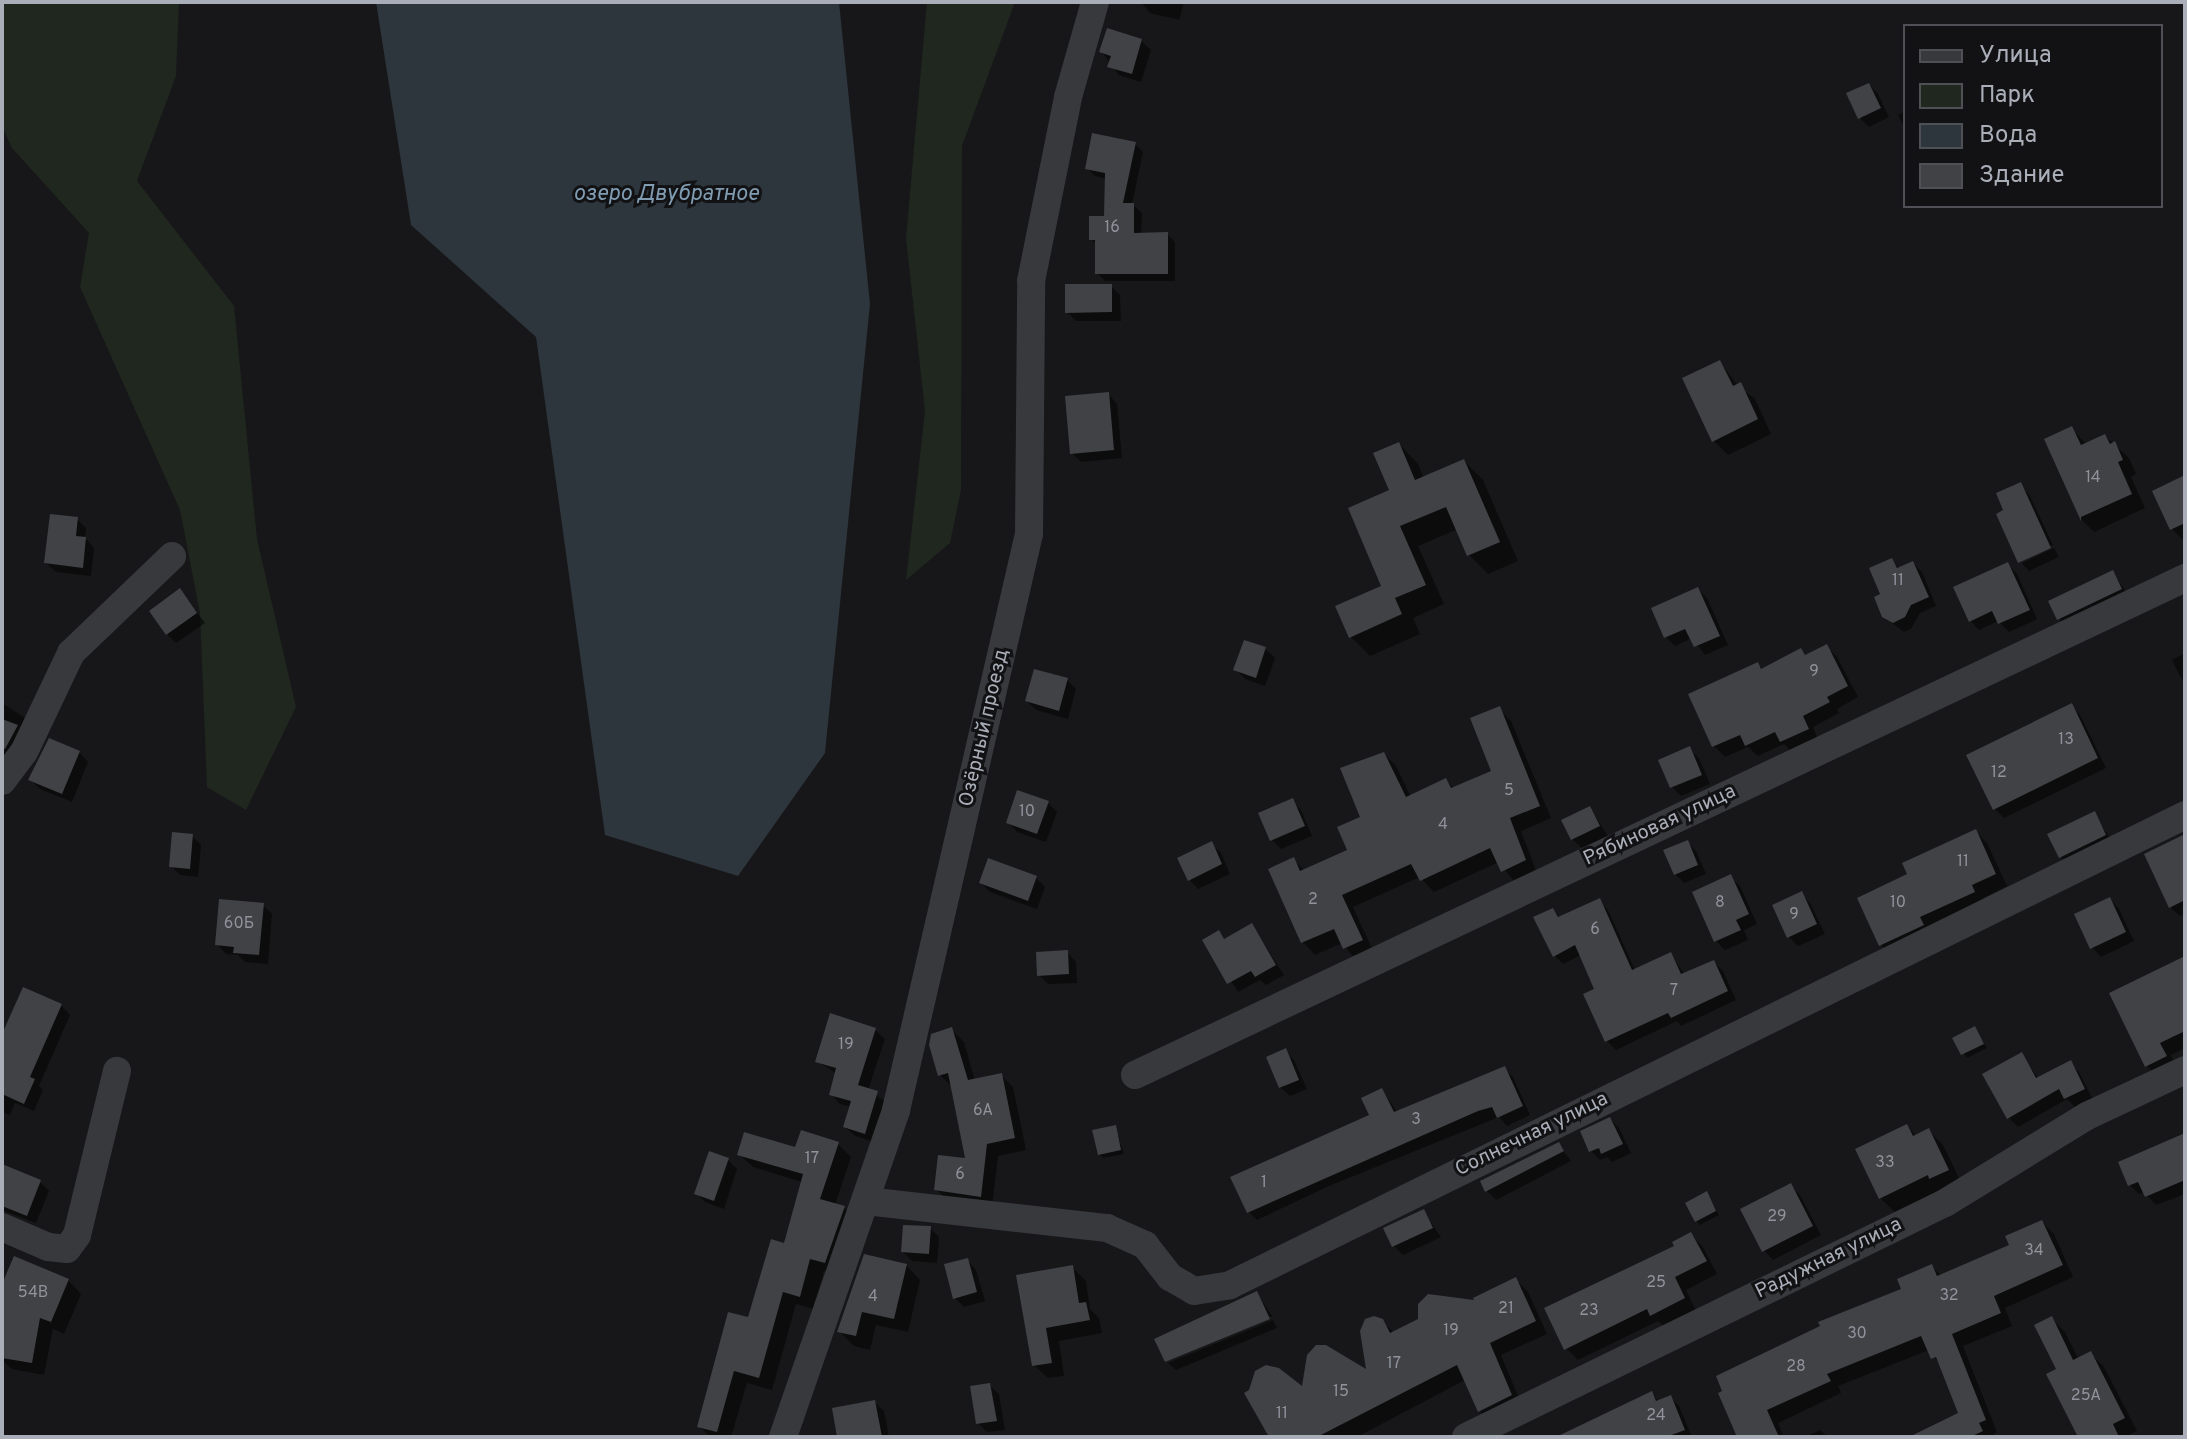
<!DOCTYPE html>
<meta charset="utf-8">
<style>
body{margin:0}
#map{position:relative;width:2187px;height:1439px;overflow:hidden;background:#171719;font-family:Overpass,sans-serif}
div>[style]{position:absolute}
.green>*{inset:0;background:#1f271f}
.water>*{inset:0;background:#2d363c}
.shadow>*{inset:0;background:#0007}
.building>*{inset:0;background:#414246}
.street>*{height:28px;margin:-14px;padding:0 14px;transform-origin:14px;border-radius:14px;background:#38393d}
span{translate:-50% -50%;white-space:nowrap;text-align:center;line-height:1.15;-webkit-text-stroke:6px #121214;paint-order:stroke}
.number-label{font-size:16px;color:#8f939c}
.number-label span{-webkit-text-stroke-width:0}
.street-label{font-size:20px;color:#a9aeb8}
.water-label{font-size:22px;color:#809db3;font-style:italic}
.frame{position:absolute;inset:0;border:4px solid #a9aeb8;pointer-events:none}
.legend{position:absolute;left:1903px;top:24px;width:260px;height:184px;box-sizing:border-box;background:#121214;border:2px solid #4e5056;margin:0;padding:10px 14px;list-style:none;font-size:24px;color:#a9aeb8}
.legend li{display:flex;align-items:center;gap:16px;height:40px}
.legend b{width:40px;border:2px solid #4e5056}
</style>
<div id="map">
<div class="green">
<div style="clip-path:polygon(2px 2px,179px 2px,176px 76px,137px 181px,234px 306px,257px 539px,296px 707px,246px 810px,207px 787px,200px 613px,180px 510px,80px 287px,89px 233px,12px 148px,2px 126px)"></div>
<div style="clip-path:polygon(927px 2px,1015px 2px,962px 146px,961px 490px,950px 543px,906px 580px,925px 411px,906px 238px)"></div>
</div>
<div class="water">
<div style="clip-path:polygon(376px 2px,839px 2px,870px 304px,825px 753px,738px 876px,605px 835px,536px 337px,411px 225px)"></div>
</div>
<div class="shadow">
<div style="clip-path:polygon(1141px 2px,1184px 2px,1179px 20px,1150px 13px)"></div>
<div style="clip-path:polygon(1141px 41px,1151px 50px,1141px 82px,1119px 75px,1102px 52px)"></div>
<div style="clip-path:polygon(1869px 85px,1878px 94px,1889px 117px,1869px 127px,1860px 118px)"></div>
<div style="clip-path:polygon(1905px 111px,1905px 129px,1898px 115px)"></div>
<div style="clip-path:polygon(1135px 144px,1143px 152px,1132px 204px,1142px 213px,1141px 235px,1167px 234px,1175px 242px,1175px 281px,1105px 281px,1097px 273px,1097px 245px,1091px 239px,1106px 218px,1107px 179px,1095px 176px,1087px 168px)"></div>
<div style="clip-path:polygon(1111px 286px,1120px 295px,1121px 321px,1076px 321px,1067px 312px)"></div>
<div style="clip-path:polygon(1720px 362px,1738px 386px,1755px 399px,1771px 434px,1728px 455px,1713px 440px)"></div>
<div style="clip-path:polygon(1108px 394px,1117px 404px,1122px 458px,1081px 462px,1072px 453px)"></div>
<div style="clip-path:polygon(2071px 428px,2087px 445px,2105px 436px,2129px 458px,2136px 474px,2131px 477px,2145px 508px,2094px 532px,2082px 520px,2046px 440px)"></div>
<div style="clip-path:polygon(1399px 444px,1418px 464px,1424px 479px,1464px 461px,1483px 480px,1518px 561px,1488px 574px,1469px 555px,1458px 529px,1418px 546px,1444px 604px,1413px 618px,1420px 634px,1370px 656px,1350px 636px,1384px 587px)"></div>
<div style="clip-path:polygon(2185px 477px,2185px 540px,2184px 541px,2172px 529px)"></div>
<div style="clip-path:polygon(2020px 485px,2029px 494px,2053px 545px,2021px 559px,2021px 562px,2006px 511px)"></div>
<div style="clip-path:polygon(77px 519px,86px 528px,85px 538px,94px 548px,91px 576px,56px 572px,46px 563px)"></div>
<div style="clip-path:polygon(2054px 548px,2059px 557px,2029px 571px,2022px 563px)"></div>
<div style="clip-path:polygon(1892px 561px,1900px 569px,1913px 563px,1922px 572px,1936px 606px,1920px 613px,1911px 629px,1904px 632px,1887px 619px,1883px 595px)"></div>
<div style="clip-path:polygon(2007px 564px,2017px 574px,2037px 619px,2009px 632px,1998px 621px,1979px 630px,1970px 620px)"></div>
<div style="clip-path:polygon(2113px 572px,2130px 598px,2068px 628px,2059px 618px)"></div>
<div style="clip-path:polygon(1698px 589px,1707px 598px,1728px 645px,1705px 655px,1692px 638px,1675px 646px,1666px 637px)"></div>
<div style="clip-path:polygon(180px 591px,205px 623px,176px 643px,167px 634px)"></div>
<div style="clip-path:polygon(1826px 646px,1837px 657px,1858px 697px,1837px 709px,1839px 713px,1813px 727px,1818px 740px,1792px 752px,1784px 744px,1758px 756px,1748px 747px,1725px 757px,1714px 746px,1757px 664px,1763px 670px,1801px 651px,1806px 656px)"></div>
<div style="clip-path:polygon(1265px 649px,1275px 658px,1265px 686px,1245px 679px,1236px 670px)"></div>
<div style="clip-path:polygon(2185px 653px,2185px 686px,2172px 660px)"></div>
<div style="clip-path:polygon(1067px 680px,1076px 689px,1068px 719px,1036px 710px,1027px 701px)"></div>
<div style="clip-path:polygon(2px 703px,31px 722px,2px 775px)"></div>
<div style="clip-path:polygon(2071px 706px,2080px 715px,2106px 768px,2004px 818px,1995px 809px)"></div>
<div style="clip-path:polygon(1499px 709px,1511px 721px,1551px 818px,1521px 831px,1537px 873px,1515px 883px,1499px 862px,1434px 892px,1420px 877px,1353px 907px,1374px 953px,1357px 961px,1342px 943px,1315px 955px,1303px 942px,1270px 870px,1293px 859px,1305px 871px,1350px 851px,1384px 754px,1396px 766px,1411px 797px,1446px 780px,1454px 789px,1493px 772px)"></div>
<div style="clip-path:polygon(1689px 749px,1699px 758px,1710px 784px,1681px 796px,1672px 787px)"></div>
<div style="clip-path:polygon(79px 752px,88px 762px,72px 802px,40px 789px,31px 780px)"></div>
<div style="clip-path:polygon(1292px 801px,1301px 810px,1312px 836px,1281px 849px,1272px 840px)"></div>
<div style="clip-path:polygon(1048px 803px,1057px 812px,1046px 842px,1017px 832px,1008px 822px)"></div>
<div style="clip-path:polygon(1590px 808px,1608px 836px,1582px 848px,1572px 839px)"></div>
<div style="clip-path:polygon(2094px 814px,2114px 844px,2070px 866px,2061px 857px)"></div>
<div style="clip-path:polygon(1975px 831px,1987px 843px,2007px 886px,1983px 898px,1986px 904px,1893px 958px,1881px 945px,1860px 899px,1910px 875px)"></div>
<div style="clip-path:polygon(192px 836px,201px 845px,198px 877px,180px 875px,171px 866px)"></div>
<div style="clip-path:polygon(2185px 841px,2185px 913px,2180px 916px,2170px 907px)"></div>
<div style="clip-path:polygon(1687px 842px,1696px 851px,1706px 874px,1684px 883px,1675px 874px)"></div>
<div style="clip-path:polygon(1211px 844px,1221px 853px,1230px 874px,1198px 889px,1189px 879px)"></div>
<div style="clip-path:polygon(1730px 877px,1740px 886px,1757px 924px,1744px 930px,1748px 940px,1725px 950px,1716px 941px)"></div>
<div style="clip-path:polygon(1036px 878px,1045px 887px,1037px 909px,990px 892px,981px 883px)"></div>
<div style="clip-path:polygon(1801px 894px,1810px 903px,1825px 934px,1798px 946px,1789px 937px,1774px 906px)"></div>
<div style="clip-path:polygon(2110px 899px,2119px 909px,2134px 941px,2101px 957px,2092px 947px)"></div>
<div style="clip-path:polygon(1599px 901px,1608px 910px,1635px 970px,1670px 954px,1685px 975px,1714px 962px,1723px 971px,1736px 1000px,1681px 1026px,1677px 1021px,1616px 1050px,1607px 1041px,1597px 990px,1581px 955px,1563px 964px,1554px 955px,1553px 910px,1561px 918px)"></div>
<div style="clip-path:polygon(263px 905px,272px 914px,268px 964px,245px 962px,238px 955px,226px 954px,217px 944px)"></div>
<div style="clip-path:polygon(1252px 925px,1284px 975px,1266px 985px,1260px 980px,1238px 992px,1205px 941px,1219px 933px,1226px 940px)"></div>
<div style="clip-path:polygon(1067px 952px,1076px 962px,1077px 983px,1048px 984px,1039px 975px)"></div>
<div style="clip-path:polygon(2185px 957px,2185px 1048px,2171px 1055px,2177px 1069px,2159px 1078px,2147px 1066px)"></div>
<div style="clip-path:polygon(61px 1005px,70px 1015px,39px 1086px,43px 1090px,34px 1111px,15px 1103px,10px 1115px,2px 1112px,2px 1039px)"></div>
<div style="clip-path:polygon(1975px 1029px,1987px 1048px,1967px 1058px,1955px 1039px)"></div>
<div style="clip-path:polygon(875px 1030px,885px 1039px,868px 1090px,886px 1102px,874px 1142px,855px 1136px,845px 1127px,851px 1107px,840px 1104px,831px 1094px,837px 1074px,817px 1061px)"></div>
<div style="clip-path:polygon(952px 1030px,964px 1042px,975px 1081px,1001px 1075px,1013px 1087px,1026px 1150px,998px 1156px,992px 1208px,949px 1201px,936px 1189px,968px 1160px,952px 1087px,940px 1075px)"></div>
<div style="clip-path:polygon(1285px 1051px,1294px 1060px,1307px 1089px,1290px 1096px,1280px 1087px)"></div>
<div style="clip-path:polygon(2021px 1055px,2039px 1079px,2070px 1063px,2079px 1072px,2092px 1098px,2075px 1107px,2067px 1099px,2018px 1127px,2008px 1117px)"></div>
<div style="clip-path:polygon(1504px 1068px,1513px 1077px,1530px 1115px,1507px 1126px,1499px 1117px,1329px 1186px,1257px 1220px,1248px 1211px,1372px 1116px,1382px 1090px,1397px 1112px)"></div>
<div style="clip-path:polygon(1610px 1119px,1619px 1128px,1631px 1153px,1612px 1162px,1607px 1157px,1600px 1160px,1591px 1151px)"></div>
<div style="clip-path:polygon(1907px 1126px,1917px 1137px,1929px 1131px,1943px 1145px,1962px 1184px,1895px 1212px,1880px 1198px)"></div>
<div style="clip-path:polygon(1115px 1127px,1124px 1154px,1103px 1158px,1099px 1154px)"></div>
<div style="clip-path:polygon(2185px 1135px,2185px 1194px,2156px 1205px,2144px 1192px,2139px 1194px,2130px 1185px)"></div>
<div style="clip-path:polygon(838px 1144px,851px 1157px,835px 1205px,844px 1208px,857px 1221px,838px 1275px,824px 1271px,813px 1309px,796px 1304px,772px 1390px,747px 1383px,731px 1437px,710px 1437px,699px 1426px,785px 1245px,802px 1182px,753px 1167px,739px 1154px)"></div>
<div style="clip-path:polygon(1558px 1144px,1571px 1161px,1496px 1200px,1487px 1191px)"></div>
<div style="clip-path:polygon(728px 1160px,737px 1169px,724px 1209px,705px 1202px,696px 1193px)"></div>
<div style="clip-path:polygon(2px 1166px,40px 1182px,49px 1191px,36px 1223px,2px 1210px)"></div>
<div style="clip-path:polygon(1790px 1185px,1800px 1195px,1821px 1235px,1773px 1260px,1764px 1250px)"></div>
<div style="clip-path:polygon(1706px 1194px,1719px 1215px,1700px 1225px,1696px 1221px)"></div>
<div style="clip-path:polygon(1423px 1211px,1441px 1237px,1403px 1255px,1394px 1246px)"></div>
<div style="clip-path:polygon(2042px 1222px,2054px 1234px,2073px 1277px,2005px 1308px,2012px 1326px,1963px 1346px,1997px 1432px,1990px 1437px,1941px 1437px,1961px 1414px,1942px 1367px,1929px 1350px,1838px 1386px,1841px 1393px,1778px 1423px,1784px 1437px,1738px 1434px,1932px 1267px,1942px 1276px,2012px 1246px)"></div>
<div style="clip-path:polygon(930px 1228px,939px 1237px,937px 1263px,912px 1261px,903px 1252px)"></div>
<div style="clip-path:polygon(1691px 1235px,1703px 1247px,1717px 1274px,1686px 1290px,1696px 1311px,1664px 1326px,1658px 1321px,1578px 1360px,1566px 1348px)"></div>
<div style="clip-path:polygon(967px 1260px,976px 1270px,985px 1301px,964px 1307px,955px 1298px)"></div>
<div style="clip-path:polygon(906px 1265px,920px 1280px,908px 1332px,876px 1325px,870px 1350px,854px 1346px,840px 1332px)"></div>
<div style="clip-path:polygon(1072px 1267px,1086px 1281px,1090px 1309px,1099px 1318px,1102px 1333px,1059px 1341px,1064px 1376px,1048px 1378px,1034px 1365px,1018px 1277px)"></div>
<div style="clip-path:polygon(68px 1280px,81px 1294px,64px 1334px,53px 1329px,44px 1375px,12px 1369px,2px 1360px,2px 1289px)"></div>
<div style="clip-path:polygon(1516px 1280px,1528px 1292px,1547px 1334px,1501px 1355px,1523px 1408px,1492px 1424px,1479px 1411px,1465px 1380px,1357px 1437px,1271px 1437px,1304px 1390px,1368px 1373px,1382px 1321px,1394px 1333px,1478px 1303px)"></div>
<div style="clip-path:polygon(1257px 1294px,1272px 1316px,1166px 1361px,1157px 1340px)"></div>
<div style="clip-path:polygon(2052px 1319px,2065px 1332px,2079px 1360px,2091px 1354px,2104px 1367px,2137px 1431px,2125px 1437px,2081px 1437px,2058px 1370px)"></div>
<div style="clip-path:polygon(1273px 1320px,1277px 1328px,1176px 1370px,1168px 1363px)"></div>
<div style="clip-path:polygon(989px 1385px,999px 1394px,1005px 1430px,987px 1432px,978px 1423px)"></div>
<div style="clip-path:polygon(1652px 1394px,1659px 1402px,1670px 1397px,1679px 1406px,1692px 1437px,1574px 1437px)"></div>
<div style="clip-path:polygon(874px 1402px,884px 1411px,889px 1437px,839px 1437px)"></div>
<div style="clip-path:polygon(1820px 1430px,1828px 1437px,1805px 1437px)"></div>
</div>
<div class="building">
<div style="clip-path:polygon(1107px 28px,1142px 39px,1132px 74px,1107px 67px,1111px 56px,1099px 52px)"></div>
<div style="clip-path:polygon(1869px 83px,1881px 108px,1858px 119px,1846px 93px)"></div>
<div style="clip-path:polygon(1092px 133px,1136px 142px,1123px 203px,1134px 203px,1134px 233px,1168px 232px,1168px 274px,1095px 274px,1095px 240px,1089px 240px,1089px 216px,1104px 216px,1105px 173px,1085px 169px)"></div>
<div style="clip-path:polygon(1065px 284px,1112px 284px,1112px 312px,1065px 313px)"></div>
<div style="clip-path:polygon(1720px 360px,1733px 386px,1741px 382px,1758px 419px,1712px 442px,1682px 378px)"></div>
<div style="clip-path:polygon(1109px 392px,1114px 450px,1070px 454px,1065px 396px)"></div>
<div style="clip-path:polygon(2072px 426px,2081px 445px,2105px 434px,2110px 444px,2115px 441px,2123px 460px,2118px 462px,2132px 494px,2081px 517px,2081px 521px,2044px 439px)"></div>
<div style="clip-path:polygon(1399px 442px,1415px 480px,1464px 459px,1500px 542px,1467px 556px,1446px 507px,1400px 526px,1426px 585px,1395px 598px,1402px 614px,1349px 638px,1335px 606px,1381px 586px,1348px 508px,1389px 490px,1373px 453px)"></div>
<div style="clip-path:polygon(2185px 475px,2185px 523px,2170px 530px,2152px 491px)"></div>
<div style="clip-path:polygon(2021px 482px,2051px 548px,2018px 563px,1996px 514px,2003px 510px,1996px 493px)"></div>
<div style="clip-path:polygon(50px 514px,78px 517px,76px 536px,86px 537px,83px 568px,44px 563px)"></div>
<div style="clip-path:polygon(1892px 558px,1897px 568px,1913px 561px,1929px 597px,1911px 605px,1905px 617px,1893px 623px,1882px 617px,1874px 597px,1880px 594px,1869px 568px)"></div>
<div style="clip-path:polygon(2008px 562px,2030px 610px,1998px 624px,1992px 611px,1969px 622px,1953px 587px)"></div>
<div style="clip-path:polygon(2113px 570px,2122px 589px,2057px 620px,2048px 601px)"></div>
<div style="clip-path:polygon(1698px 587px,1720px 636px,1694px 647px,1685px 629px,1664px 638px,1651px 608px)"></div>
<div style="clip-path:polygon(180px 588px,197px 613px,166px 635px,149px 611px)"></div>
<div style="clip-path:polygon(1244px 640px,1266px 647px,1256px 678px,1233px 670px)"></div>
<div style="clip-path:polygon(1827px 644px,1848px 686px,1827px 697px,1830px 702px,1803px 716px,1809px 729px,1780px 742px,1775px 732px,1745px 746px,1740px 735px,1712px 747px,1688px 694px,1758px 662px,1761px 669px,1801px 648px,1805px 655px)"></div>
<div style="clip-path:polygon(1034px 669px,1068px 678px,1059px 711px,1025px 701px)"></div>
<div style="clip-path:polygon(2072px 703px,2098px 758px,1993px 810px,1966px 755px)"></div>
<div style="clip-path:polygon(1500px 706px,1540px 806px,1510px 818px,1526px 860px,1501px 872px,1490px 848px,1420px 881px,1411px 864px,1342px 895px,1363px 940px,1343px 949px,1334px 929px,1301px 943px,1268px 869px,1294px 857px,1300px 871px,1347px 850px,1337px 827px,1360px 817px,1340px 768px,1384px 752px,1406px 797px,1446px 778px,1451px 788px,1491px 771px,1470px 718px)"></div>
<div style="clip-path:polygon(2px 719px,18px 725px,5px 749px,2px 747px)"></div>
<div style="clip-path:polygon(49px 738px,80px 751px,62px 794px,28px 780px)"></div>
<div style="clip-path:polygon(1690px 746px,1702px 775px,1670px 788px,1658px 760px)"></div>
<div style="clip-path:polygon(1017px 790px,1049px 801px,1037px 834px,1006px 823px)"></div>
<div style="clip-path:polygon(1293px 798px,1305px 826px,1270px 841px,1258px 813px)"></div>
<div style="clip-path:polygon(1590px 806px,1600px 826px,1571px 840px,1561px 820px)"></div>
<div style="clip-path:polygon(2095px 811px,2106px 835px,2059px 858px,2047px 834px)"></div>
<div style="clip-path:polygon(1976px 829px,1996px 874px,1972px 885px,1975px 892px,1920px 917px,1924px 925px,1879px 946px,1857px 898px,1907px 874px,1902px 863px)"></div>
<div style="clip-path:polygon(172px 832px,193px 834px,190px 869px,169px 867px)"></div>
<div style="clip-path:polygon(2185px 834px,2185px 900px,2169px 908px,2144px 854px)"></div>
<div style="clip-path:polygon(1688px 840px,1698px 865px,1674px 875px,1663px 850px)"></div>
<div style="clip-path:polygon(1212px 841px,1222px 864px,1188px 881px,1177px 858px)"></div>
<div style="clip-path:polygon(988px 858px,1037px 876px,1028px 901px,979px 883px)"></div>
<div style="clip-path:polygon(1731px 874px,1749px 914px,1736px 920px,1741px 930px,1714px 942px,1692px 892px)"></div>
<div style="clip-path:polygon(1802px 891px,1817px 924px,1787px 938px,1772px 905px)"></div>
<div style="clip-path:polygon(2110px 897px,2126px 932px,2090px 949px,2074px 914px)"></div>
<div style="clip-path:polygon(1600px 898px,1632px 970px,1671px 952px,1681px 974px,1714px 960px,1728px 991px,1671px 1018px,1668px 1013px,1605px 1042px,1583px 994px,1594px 989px,1575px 945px,1553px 957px,1533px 917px,1553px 908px,1558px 917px)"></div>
<div style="clip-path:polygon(219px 899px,264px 903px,259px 955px,233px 953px,234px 947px,215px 945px)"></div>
<div style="clip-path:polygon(1252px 923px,1276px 965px,1255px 977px,1251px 971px,1227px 984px,1202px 940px,1219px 930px,1224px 939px)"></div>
<div style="clip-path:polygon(1068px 950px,1069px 974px,1037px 976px,1036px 952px)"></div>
<div style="clip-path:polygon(2185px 956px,2185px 1031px,2160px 1043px,2167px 1056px,2145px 1067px,2109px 993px)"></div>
<div style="clip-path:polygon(23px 987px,62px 1004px,30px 1077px,35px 1079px,24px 1104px,2px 1094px,2px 1034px)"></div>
<div style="clip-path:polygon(830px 1013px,876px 1028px,858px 1085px,878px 1091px,865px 1134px,843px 1127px,851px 1101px,829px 1095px,836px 1068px,815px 1062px)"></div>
<div style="clip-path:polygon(1975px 1026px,1984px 1044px,1961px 1055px,1952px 1038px)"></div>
<div style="clip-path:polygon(952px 1027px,968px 1080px,1002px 1073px,1015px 1138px,987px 1144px,981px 1197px,934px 1190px,938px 1155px,965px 1158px,948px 1073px,938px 1076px,929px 1045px,931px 1034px)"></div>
<div style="clip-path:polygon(1286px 1048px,1299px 1080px,1279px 1088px,1266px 1057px)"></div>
<div style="clip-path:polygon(2022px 1052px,2036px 1078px,2071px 1060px,2085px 1089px,2064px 1099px,2059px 1089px,2007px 1119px,1982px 1074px)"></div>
<div style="clip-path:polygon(1505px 1066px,1523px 1106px,1497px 1118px,1492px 1107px,1478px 1111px,1247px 1213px,1230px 1177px,1369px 1115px,1361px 1098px,1382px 1088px,1394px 1112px)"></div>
<div style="clip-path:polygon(1610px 1117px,1623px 1144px,1601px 1154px,1599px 1148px,1589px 1152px,1580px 1131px)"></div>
<div style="clip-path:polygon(1907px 1124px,1913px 1136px,1929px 1128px,1949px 1170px,1929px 1179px,1928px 1175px,1879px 1199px,1855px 1149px)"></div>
<div style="clip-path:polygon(1116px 1125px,1121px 1150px,1098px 1155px,1092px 1130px)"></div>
<div style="clip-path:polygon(801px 1130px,839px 1142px,820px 1199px,845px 1206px,825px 1263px,810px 1259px,800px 1297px,783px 1292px,759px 1378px,734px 1371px,717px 1432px,697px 1427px,728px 1312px,748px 1317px,771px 1239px,784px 1243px,803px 1174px,737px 1155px,744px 1132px,795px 1147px)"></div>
<div style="clip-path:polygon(2185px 1133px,2185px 1180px,2145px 1197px,2138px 1182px,2128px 1186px,2118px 1162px)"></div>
<div style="clip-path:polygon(1559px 1142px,1564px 1151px,1485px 1192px,1480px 1181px)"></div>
<div style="clip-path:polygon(709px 1151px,729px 1158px,714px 1201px,694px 1194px)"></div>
<div style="clip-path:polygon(2px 1164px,41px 1180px,27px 1216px,2px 1206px)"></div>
<div style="clip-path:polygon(1791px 1183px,1813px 1226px,1762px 1252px,1740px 1209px)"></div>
<div style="clip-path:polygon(1707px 1191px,1716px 1211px,1695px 1222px,1685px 1203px)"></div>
<div style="clip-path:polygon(1424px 1209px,1433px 1228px,1392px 1247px,1383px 1228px)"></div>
<div style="clip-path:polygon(2042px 1220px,2063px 1265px,1994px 1296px,2001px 1313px,1952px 1334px,1986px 1420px,1979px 1423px,1983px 1431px,1970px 1437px,1909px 1437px,1958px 1413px,1936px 1357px,1931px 1359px,1921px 1336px,1827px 1374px,1831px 1381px,1767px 1410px,1779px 1437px,1737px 1437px,1718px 1393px,1722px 1391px,1716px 1376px,1820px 1326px,1818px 1322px,1901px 1289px,1897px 1279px,1932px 1264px,1937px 1276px,2009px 1245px,2005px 1236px)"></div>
<div style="clip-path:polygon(903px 1225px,931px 1226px,929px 1254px,901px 1252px)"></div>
<div style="clip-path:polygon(1691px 1232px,1707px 1261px,1675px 1277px,1685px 1298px,1650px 1316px,1647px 1309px,1564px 1350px,1544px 1308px,1674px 1246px,1672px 1242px)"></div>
<div style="clip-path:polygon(864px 1254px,907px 1264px,894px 1319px,862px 1312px,856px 1336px,837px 1332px)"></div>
<div style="clip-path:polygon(14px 1256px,69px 1279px,51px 1322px,40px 1318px,32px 1363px,2px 1358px,2px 1284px)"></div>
<div style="clip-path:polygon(968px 1258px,977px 1292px,953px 1299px,944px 1264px)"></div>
<div style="clip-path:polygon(1073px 1265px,1079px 1303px,1086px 1302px,1090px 1320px,1046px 1328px,1052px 1363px,1032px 1366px,1016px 1275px)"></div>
<div style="clip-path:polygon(1516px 1277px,1536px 1321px,1490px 1343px,1512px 1395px,1478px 1412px,1457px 1365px,1317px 1437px,1269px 1437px,1244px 1393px,1249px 1390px,1255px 1371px,1266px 1365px,1279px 1368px,1302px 1386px,1307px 1355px,1316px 1345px,1326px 1345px,1366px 1369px,1360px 1331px,1365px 1319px,1374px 1316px,1383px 1319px,1390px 1333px,1418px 1319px,1418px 1304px,1428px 1294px,1474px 1300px,1473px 1298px)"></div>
<div style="clip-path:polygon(1257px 1291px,1270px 1319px,1165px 1362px,1154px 1339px)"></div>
<div style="clip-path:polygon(2052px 1316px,2073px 1360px,2091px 1351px,2125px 1418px,2113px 1424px,2119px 1437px,2078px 1437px,2046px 1374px,2056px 1369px,2034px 1325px)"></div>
<div style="clip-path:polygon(990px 1383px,997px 1421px,976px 1424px,970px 1386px)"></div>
<div style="clip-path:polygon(1652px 1391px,1656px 1401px,1671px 1395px,1685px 1430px,1666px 1437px,1556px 1437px)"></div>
<div style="clip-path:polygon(875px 1400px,882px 1437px,837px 1437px,832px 1408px)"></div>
</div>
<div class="street">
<div style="left:2px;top:781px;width:36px;rotate:-53deg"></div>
<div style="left:24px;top:752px;width:110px;rotate:-64.6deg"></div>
<div style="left:71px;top:653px;width:140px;rotate:-43.8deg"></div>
<div style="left:1135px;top:1075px;width:1162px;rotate:-25.33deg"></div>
<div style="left:866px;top:1201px;width:243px;rotate:6.4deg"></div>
<div style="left:1107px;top:1228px;width:42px;rotate:24.1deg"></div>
<div style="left:1145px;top:1245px;width:41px;rotate:52deg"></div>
<div style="left:1170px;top:1277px;width:28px;rotate:30deg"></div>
<div style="left:1194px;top:1291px;width:36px;rotate:-9deg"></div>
<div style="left:1230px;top:1285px;width:1064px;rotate:-26.2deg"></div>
<div style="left:2px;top:1227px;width:50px;rotate:23.5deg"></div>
<div style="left:48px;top:1247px;width:19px;rotate:6deg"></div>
<div style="left:67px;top:1249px;width:17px;rotate:-54deg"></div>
<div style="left:77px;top:1235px;width:169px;rotate:-76.3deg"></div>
<div style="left:783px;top:1437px;width:346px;rotate:-70.9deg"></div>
<div style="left:896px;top:1110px;width:591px;rotate:-77deg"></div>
<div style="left:1029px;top:534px;width:253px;rotate:-89.5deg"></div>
<div style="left:1031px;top:281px;width:188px;rotate:-78.6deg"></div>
<div style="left:1068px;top:97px;width:99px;rotate:-74.1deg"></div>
<div style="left:1466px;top:1437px;width:533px;rotate:-26.04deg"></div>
<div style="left:1945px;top:1203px;width:167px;rotate:-31.5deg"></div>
<div style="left:2087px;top:1116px;width:108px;rotate:-25.1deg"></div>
</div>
<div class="number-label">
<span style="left:1112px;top:228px">16</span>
<span style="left:2093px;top:478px">14</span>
<span style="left:1898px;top:581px">11</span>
<span style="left:1814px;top:672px">9</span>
<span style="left:2066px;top:740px">13</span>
<span style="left:1999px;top:773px">12</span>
<span style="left:1509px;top:791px">5</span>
<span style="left:1027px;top:812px">10</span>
<span style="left:1443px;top:825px">4</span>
<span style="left:1963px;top:862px">11</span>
<span style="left:1313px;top:900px">2</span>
<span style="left:1720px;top:903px">8</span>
<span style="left:1898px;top:903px">10</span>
<span style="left:1794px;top:915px">9</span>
<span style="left:239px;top:924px">60Б</span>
<span style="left:1595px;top:930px">6</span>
<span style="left:1674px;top:991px">7</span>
<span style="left:846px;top:1045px">19</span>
<span style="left:983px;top:1111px">6А</span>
<span style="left:1416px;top:1120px">3</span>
<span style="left:812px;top:1159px">17</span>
<span style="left:1885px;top:1163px">33</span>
<span style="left:960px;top:1175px">6</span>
<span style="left:1264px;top:1183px">1</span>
<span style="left:1777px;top:1217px">29</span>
<span style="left:2034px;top:1251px">34</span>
<span style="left:1656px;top:1283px">25</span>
<span style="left:33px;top:1293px">54В</span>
<span style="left:1949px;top:1296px">32</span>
<span style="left:873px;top:1297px">4</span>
<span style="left:1506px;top:1309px">21</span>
<span style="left:1589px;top:1311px">23</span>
<span style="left:1451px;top:1331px">19</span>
<span style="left:1857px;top:1334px">30</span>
<span style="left:1394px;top:1364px">17</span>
<span style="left:1796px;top:1367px">28</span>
<span style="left:1341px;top:1392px">15</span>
<span style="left:2086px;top:1396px">25А</span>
<span style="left:1282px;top:1414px">11</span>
<span style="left:1656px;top:1416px">24</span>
</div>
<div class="street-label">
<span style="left:985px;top:728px;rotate:-77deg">Озёрный проезд</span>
<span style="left:1660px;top:826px;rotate:-25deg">Рябиновая улица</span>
<span style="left:1532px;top:1135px;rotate:-26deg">Солнечная улица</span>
<span style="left:1829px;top:1259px;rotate:-26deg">Радужная улица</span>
</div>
<div class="water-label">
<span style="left:666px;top:195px">озеро Двубратное</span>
</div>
<div class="frame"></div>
<ul class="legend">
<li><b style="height:10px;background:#38393d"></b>Улица</li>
<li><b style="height:22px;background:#1f271f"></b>Парк</li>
<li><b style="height:22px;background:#2d363c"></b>Вода</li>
<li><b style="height:22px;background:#414246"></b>Здание</li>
</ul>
</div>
